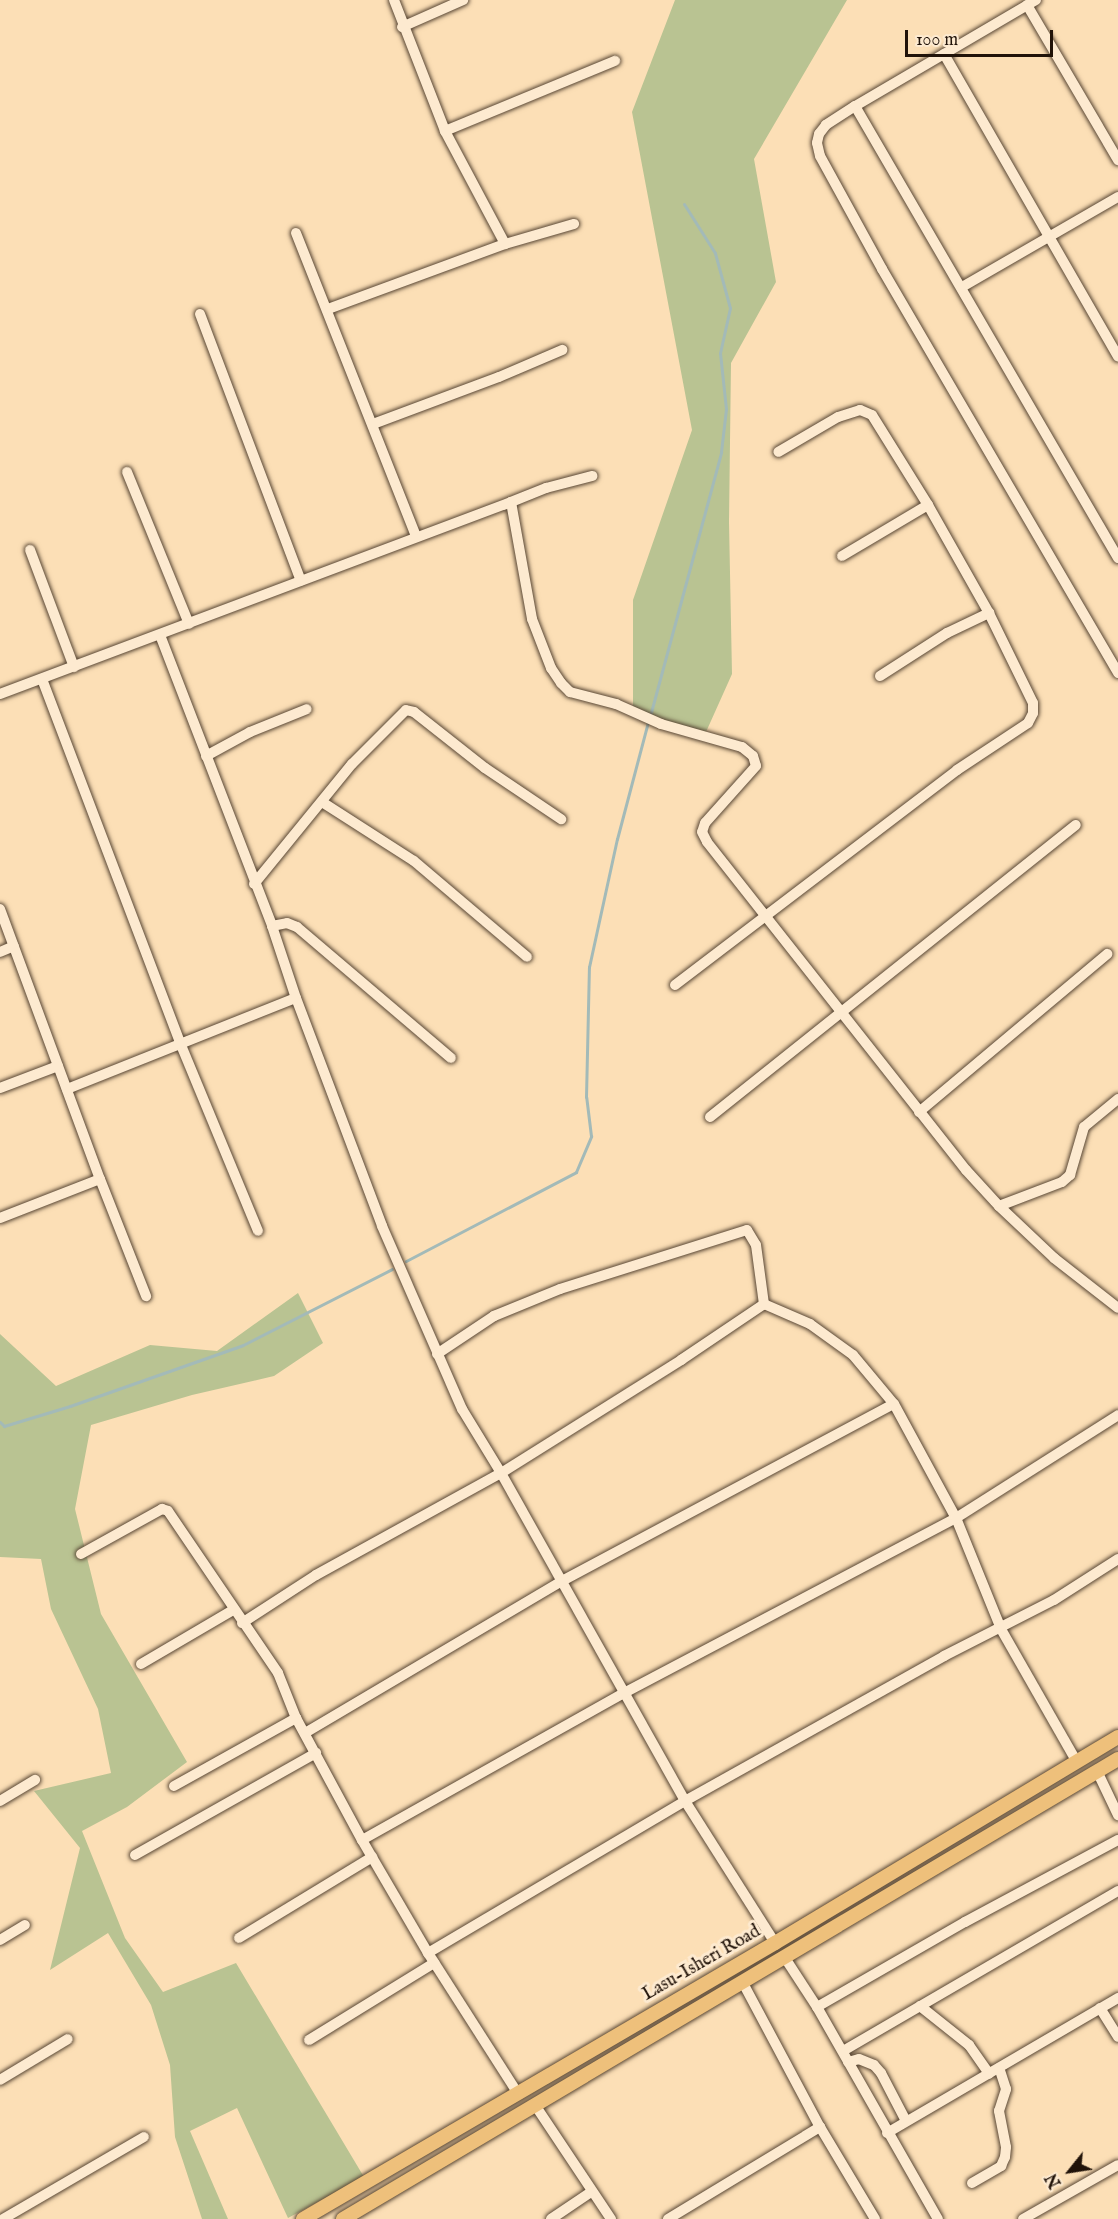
<!DOCTYPE html>
<style>
body{margin:0}
#map{position:relative;width:1118px;height:2219px;overflow:hidden;background:#fcdfb6;font-family:"IM FELL English",serif}
div>[style]{position:absolute}
.green>*{inset:0;background:#b9c392}
.stream>*{height:3px;margin:-1.5px;padding:0 1.5px;transform-origin:1.5px;border-radius:1.5px;background:#a3bab8}
.roads{filter:drop-shadow(0 0 2px #584634) drop-shadow(0 0 2px #584634)}
.minor>*{height:10px;margin:-5px;padding:0 5px;transform-origin:5px;border-radius:5px;background:#fdead0}
.major>*{height:14px;margin:-7px;padding:0 7px;transform-origin:7px;border-radius:7px;background:#eec07b}
span{translate:-50% -50%;white-space:nowrap;text-align:center;line-height:1.15;-webkit-text-stroke:6px #fdead0;paint-order:stroke}
.street-label{font-size:18px;color:#211309}
.north{position:absolute;left:1040px;top:2141px;width:60px;height:60px;-webkit-text-stroke:4px #fdead0;paint-order:stroke;rotate:240deg;font-size:16px;font-weight:700;line-height:24px;text-align:center;color:#211309}
.north::after{content:'';display:block;margin:auto;width:21px;height:27px;background:#211309;clip-path:polygon(50% 0,100% 100%,50% 72%,0 100%)}
.scale{position:absolute;left:905px;top:30px;width:148px;height:27px;box-sizing:border-box;border:3px solid #211309;border-top:0;padding-left:8px;font-size:18px;line-height:21px;white-space:nowrap;color:#211309;-webkit-text-stroke:4px #fdead0;paint-order:stroke}
</style>
<div id="map">
<div class="green">
<div style="clip-path:polygon(675px 0,847px 0,754px 159px,776px 282px,731px 363px,729px 522px,732px 674px,706px 732px,633px 717px,633px 600px,692px 430px,632px 112px)"></div>
<div style="clip-path:polygon(298px 1293px,323px 1343px,274px 1376px,192px 1395px,91px 1425px,75px 1509px,101px 1614px,187px 1762px,127px 1807px,82px 1831px,125px 1938px,163px 1992px,236px 1963px,364px 2177px,288px 2218px,237px 2108px,190px 2131px,228px 2219px,202px 2219px,175px 2137px,170px 2065px,151px 2005px,108px 1933px,50px 1970px,80px 1848px,34px 1791px,111px 1773px,98px 1709px,51px 1609px,41px 1559px,0 1557px,0 1334px,56px 1386px,150px 1345px,217px 1351px)"></div>
</div>
<div class="stream">
<div style="left:650px;top:716px;width:273px;rotate:-74.9deg"></div>
<div style="left:721px;top:452px;width:43px;rotate:-83.4deg"></div>
<div style="left:726px;top:409px;width:56px;rotate:-96.1deg"></div>
<div style="left:720px;top:353px;width:46px;rotate:-77.5deg"></div>
<div style="left:730px;top:308px;width:57px;rotate:-105.3deg"></div>
<div style="left:715px;top:253px;width:58px;rotate:-122.3deg"></div>
<div style="left:406px;top:1261px;width:192px;rotate:-27.6deg"></div>
<div style="left:576px;top:1172px;width:39px;rotate:-67deg"></div>
<div style="left:591px;top:1136px;width:39px;rotate:-97deg"></div>
<div style="left:586px;top:1097px;width:130px;rotate:-88.7deg"></div>
<div style="left:589px;top:967px;width:131px;rotate:-77.7deg"></div>
<div style="left:617px;top:839px;width:121px;rotate:-75.2deg"></div>
<div style="left:0;top:1422px;width:6px;rotate:45deg"></div>
<div style="left:4px;top:1426px;width:69px;rotate:-16.9deg"></div>
<div style="left:70px;top:1406px;width:183px;rotate:-19.4deg"></div>
<div style="left:243px;top:1345px;width:167px;rotate:-27deg"></div>
</div>
<div class="roads">
<div class="minor">
<div style="left:394px;top:0;width:141px;rotate:68.7deg"></div>
<div style="left:445px;top:131px;width:128px;rotate:62deg"></div>
<div style="left:1036px;top:0;width:210px;rotate:149.6deg"></div>
<div style="left:855px;top:106px;width:523px;rotate:59.81deg"></div>
<div style="left:1027px;top:5px;width:180px;rotate:59.6deg"></div>
<div style="left:402px;top:27px;width:67px;rotate:-23.9deg"></div>
<div style="left:944px;top:54px;width:349px;rotate:60.1deg"></div>
<div style="left:855px;top:106px;width:35px;rotate:147deg"></div>
<div style="left:826px;top:125px;width:11px;rotate:128deg"></div>
<div style="left:819px;top:134px;width:9px;rotate:103deg"></div>
<div style="left:817px;top:143px;width:13px;rotate:77deg"></div>
<div style="left:820px;top:156px;width:129px;rotate:61.2deg"></div>
<div style="left:882px;top:269px;width:468px;rotate:59.7deg"></div>
<div style="left:445px;top:131px;width:184px;rotate:-22.4deg"></div>
<div style="left:296px;top:233px;width:326px;rotate:68.4deg"></div>
<div style="left:962px;top:287px;width:180px;rotate:-30deg"></div>
<div style="left:328px;top:309px;width:189px;rotate:-20.2deg"></div>
<div style="left:505px;top:244px;width:72px;rotate:-16.2deg"></div>
<div style="left:200px;top:314px;width:285px;rotate:69.3deg"></div>
<div style="left:373px;top:424px;width:134px;rotate:-20.5deg"></div>
<div style="left:499px;top:377px;width:69px;rotate:-23.2deg"></div>
<div style="left:127px;top:472px;width:164px;rotate:67.8deg"></div>
<div style="left:511px;top:502px;width:38px;rotate:-22deg"></div>
<div style="left:546px;top:488px;width:48px;rotate:-14.6deg"></div>
<div style="left:30px;top:550px;width:125px;rotate:69.4deg"></div>
<div style="left:842px;top:556px;width:100px;rotate:-30.7deg"></div>
<div style="left:160px;top:635px;width:312px;rotate:68.9deg"></div>
<div style="left:272px;top:926px;width:76px;rotate:71.6deg"></div>
<div style="left:296px;top:998px;width:244px;rotate:69.3deg"></div>
<div style="left:382px;top:1226px;width:200px;rotate:66.4deg"></div>
<div style="left:462px;top:1409px;width:75px;rotate:58.6deg"></div>
<div style="left:501px;top:1473px;width:376px;rotate:60.7deg"></div>
<div style="left:685px;top:1801px;width:168px;rotate:57.6deg"></div>
<div style="left:880px;top:676px;width:80px;rotate:-32.7deg"></div>
<div style="left:947px;top:633px;width:47px;rotate:-25.5deg"></div>
<div style="left:42px;top:679px;width:392px;rotate:69.2deg"></div>
<div style="left:181px;top:1045px;width:201px;rotate:67.5deg"></div>
<div style="left:0;top:694px;width:546px;rotate:-20.59deg"></div>
<div style="left:511px;top:502px;width:119px;rotate:79.8deg"></div>
<div style="left:532px;top:619px;width:53px;rotate:68.8deg"></div>
<div style="left:551px;top:668px;width:18px;rotate:56deg"></div>
<div style="left:561px;top:683px;width:13px;rotate:45deg"></div>
<div style="left:570px;top:692px;width:48px;rotate:14.6deg"></div>
<div style="left:616px;top:704px;width:49px;rotate:24deg"></div>
<div style="left:661px;top:724px;width:84px;rotate:15.9deg"></div>
<div style="left:742px;top:747px;width:14px;rotate:39deg"></div>
<div style="left:753px;top:756px;width:10px;rotate:73deg"></div>
<div style="left:756px;top:766px;width:76px;rotate:131.8deg"></div>
<div style="left:705px;top:823px;width:9px;rotate:108deg"></div>
<div style="left:702px;top:832px;width:11px;rotate:63deg"></div>
<div style="left:707px;top:842px;width:418px;rotate:51.7deg"></div>
<div style="left:966px;top:1170px;width:49px;rotate:47.5deg"></div>
<div style="left:999px;top:1206px;width:76px;rotate:43.4deg"></div>
<div style="left:1054px;top:1258px;width:81px;rotate:38deg"></div>
<div style="left:206px;top:756px;width:50px;rotate:-28.6deg"></div>
<div style="left:250px;top:732px;width:61px;rotate:-22deg"></div>
<div style="left:322px;top:802px;width:109px;rotate:32.7deg"></div>
<div style="left:414px;top:861px;width:148px;rotate:40.3deg"></div>
<div style="left:254px;top:884px;width:155px;rotate:-50.8deg"></div>
<div style="left:352px;top:764px;width:76px;rotate:-45deg"></div>
<div style="left:406px;top:710px;width:8px;rotate:14deg"></div>
<div style="left:414px;top:712px;width:90px;rotate:38.3deg"></div>
<div style="left:485px;top:768px;width:92px;rotate:33.9deg"></div>
<div style="left:0;top:909px;width:288px;rotate:69.7deg"></div>
<div style="left:100px;top:1179px;width:126px;rotate:68.5deg"></div>
<div style="left:272px;top:926px;width:15px;rotate:-11deg"></div>
<div style="left:287px;top:923px;width:11px;rotate:22deg"></div>
<div style="left:297px;top:927px;width:202px;rotate:40.4deg"></div>
<div style="left:0;top:952px;width:15px;rotate:-23deg"></div>
<div style="left:675px;top:985px;width:355px;rotate:-37.3deg"></div>
<div style="left:957px;top:770px;width:85px;rotate:-33.5deg"></div>
<div style="left:1028px;top:723px;width:11px;rotate:-63deg"></div>
<div style="left:1033px;top:713px;width:10px;rotate:-90deg"></div>
<div style="left:1033px;top:703px;width:100px;rotate:-116.1deg"></div>
<div style="left:989px;top:613px;width:124px;rotate:-119.5deg"></div>
<div style="left:928px;top:505px;width:106px;rotate:-121.9deg"></div>
<div style="left:872px;top:415px;width:13px;rotate:-157deg"></div>
<div style="left:860px;top:410px;width:23px;rotate:162deg"></div>
<div style="left:838px;top:417px;width:69px;rotate:149.7deg"></div>
<div style="left:0;top:1088px;width:62px;rotate:-20.8deg"></div>
<div style="left:67px;top:1089px;width:246px;rotate:-21.7deg"></div>
<div style="left:919px;top:1112px;width:246px;rotate:-40deg"></div>
<div style="left:710px;top:1117px;width:468px;rotate:-38.6deg"></div>
<div style="left:999px;top:1206px;width:67px;rotate:-20.9deg"></div>
<div style="left:1062px;top:1182px;width:11px;rotate:-41deg"></div>
<div style="left:1070px;top:1175px;width:50px;rotate:-73.7deg"></div>
<div style="left:1084px;top:1127px;width:44px;rotate:-39.5deg"></div>
<div style="left:0;top:1218px;width:107px;rotate:-21.3deg"></div>
<div style="left:437px;top:1354px;width:69px;rotate:-33.7deg"></div>
<div style="left:494px;top:1316px;width:71px;rotate:-22.2deg"></div>
<div style="left:560px;top:1289px;width:196px;rotate:-17.5deg"></div>
<div style="left:747px;top:1230px;width:17px;rotate:59deg"></div>
<div style="left:756px;top:1245px;width:60px;rotate:82.3deg"></div>
<div style="left:81px;top:1554px;width:93px;rotate:-29.1deg"></div>
<div style="left:162px;top:1509px;width:6px;rotate:18deg"></div>
<div style="left:168px;top:1511px;width:196px;rotate:55.8deg"></div>
<div style="left:278px;top:1673px;width:48px;rotate:68.2deg"></div>
<div style="left:296px;top:1718px;width:139px;rotate:61.6deg"></div>
<div style="left:362px;top:1840px;width:131px;rotate:59.7deg"></div>
<div style="left:428px;top:1953px;width:167px;rotate:57.4deg"></div>
<div style="left:242px;top:1623px;width:88px;rotate:-33deg"></div>
<div style="left:316px;top:1575px;width:211px;rotate:-28.9deg"></div>
<div style="left:501px;top:1473px;width:213px;rotate:-32.1deg"></div>
<div style="left:681px;top:1360px;width:100px;rotate:-34deg"></div>
<div style="left:764px;top:1304px;width:50px;rotate:23.5deg"></div>
<div style="left:810px;top:1324px;width:53px;rotate:35.8deg"></div>
<div style="left:853px;top:1355px;width:64px;rotate:50.1deg"></div>
<div style="left:894px;top:1404px;width:130px;rotate:61.5deg"></div>
<div style="left:956px;top:1518px;width:120px;rotate:67.9deg"></div>
<div style="left:1001px;top:1629px;width:153px;rotate:60.3deg"></div>
<div style="left:141px;top:1664px;width:107px;rotate:-30.4deg"></div>
<div style="left:305px;top:1733px;width:299px;rotate:-30.6deg"></div>
<div style="left:562px;top:1581px;width:376px;rotate:-28.1deg"></div>
<div style="left:1097px;top:1771px;width:49px;rotate:64.5deg"></div>
<div style="left:174px;top:1786px;width:140px;rotate:-29.1deg"></div>
<div style="left:0;top:1801px;width:41px;rotate:-31deg"></div>
<div style="left:362px;top:1840px;width:300px;rotate:-29.3deg"></div>
<div style="left:624px;top:1693px;width:375px;rotate:-27.8deg"></div>
<div style="left:956px;top:1518px;width:192px;rotate:-32.4deg"></div>
<div style="left:135px;top:1855px;width:208px;rotate:-29.4deg"></div>
<div style="left:239px;top:1938px;width:156px;rotate:-31.3deg"></div>
<div style="left:0;top:1940px;width:29px;rotate:-31deg"></div>
<div style="left:428px;top:1953px;width:299px;rotate:-30.6deg"></div>
<div style="left:685px;top:1801px;width:297px;rotate:-29.2deg"></div>
<div style="left:944px;top:1656px;width:123px;rotate:-27deg"></div>
<div style="left:1054px;top:1600px;width:76px;rotate:-32.6deg"></div>
<div style="left:785px;top:1958px;width:59px;rotate:56.9deg"></div>
<div style="left:817px;top:2007px;width:244px;rotate:60.3deg"></div>
<div style="left:743px;top:1983px;width:163px;rotate:61.9deg"></div>
<div style="left:820px;top:2127px;width:107px;rotate:59.1deg"></div>
<div style="left:920px;top:2006px;width:63px;rotate:38.5deg"></div>
<div style="left:969px;top:2045px;width:35px;rotate:55deg"></div>
<div style="left:817px;top:2007px;width:171px;rotate:-29.9deg"></div>
<div style="left:965px;top:1922px;width:174px;rotate:-28.2deg"></div>
<div style="left:1100px;top:2008px;width:34px;rotate:58deg"></div>
<div style="left:309px;top:2040px;width:147px;rotate:-31.6deg"></div>
<div style="left:843px;top:2051px;width:318px;rotate:-30.2deg"></div>
<div style="left:848px;top:2062px;width:11px;rotate:-15deg"></div>
<div style="left:859px;top:2059px;width:16px;rotate:22deg"></div>
<div style="left:874px;top:2065px;width:11px;rotate:49deg"></div>
<div style="left:881px;top:2073px;width:54px;rotate:62.5deg"></div>
<div style="left:0;top:2080px;width:79px;rotate:-31.1deg"></div>
<div style="left:535px;top:2105px;width:137px;rotate:56.3deg"></div>
<div style="left:887px;top:2133px;width:268px;rotate:-30.3deg"></div>
<div style="left:972px;top:2183px;width:34px;rotate:-30deg"></div>
<div style="left:1001px;top:2166px;width:10px;rotate:-66deg"></div>
<div style="left:1005px;top:2157px;width:10px;rotate:-84deg"></div>
<div style="left:1006px;top:2147px;width:37px;rotate:-101deg"></div>
<div style="left:999px;top:2111px;width:23px;rotate:-72deg"></div>
<div style="left:1006px;top:2089px;width:22px;rotate:-108deg"></div>
<div style="left:3px;top:2219px;width:163px;rotate:-30.2deg"></div>
<div style="left:551px;top:2219px;width:48px;rotate:-34deg"></div>
<div style="left:668px;top:2219px;width:178px;rotate:-31.2deg"></div>
<div style="left:1023px;top:2219px;width:109px;rotate:-29.6deg"></div>
</div>
<div class="major">
<div style="left:303px;top:2219px;width:547px;rotate:-30.32deg"></div>
<div style="left:775px;top:1943px;width:400px;rotate:-31deg"></div>
<div style="left:343px;top:2219px;width:901px;rotate:-30.69deg"></div>
</div>
</div>
<div class="street-label">
<span style="left:702px;top:1964px;rotate:-30deg">Lasu-Isheri Road</span>
</div>
<div class="north">N</div>
<div class="scale">100 m</div>
</div>
